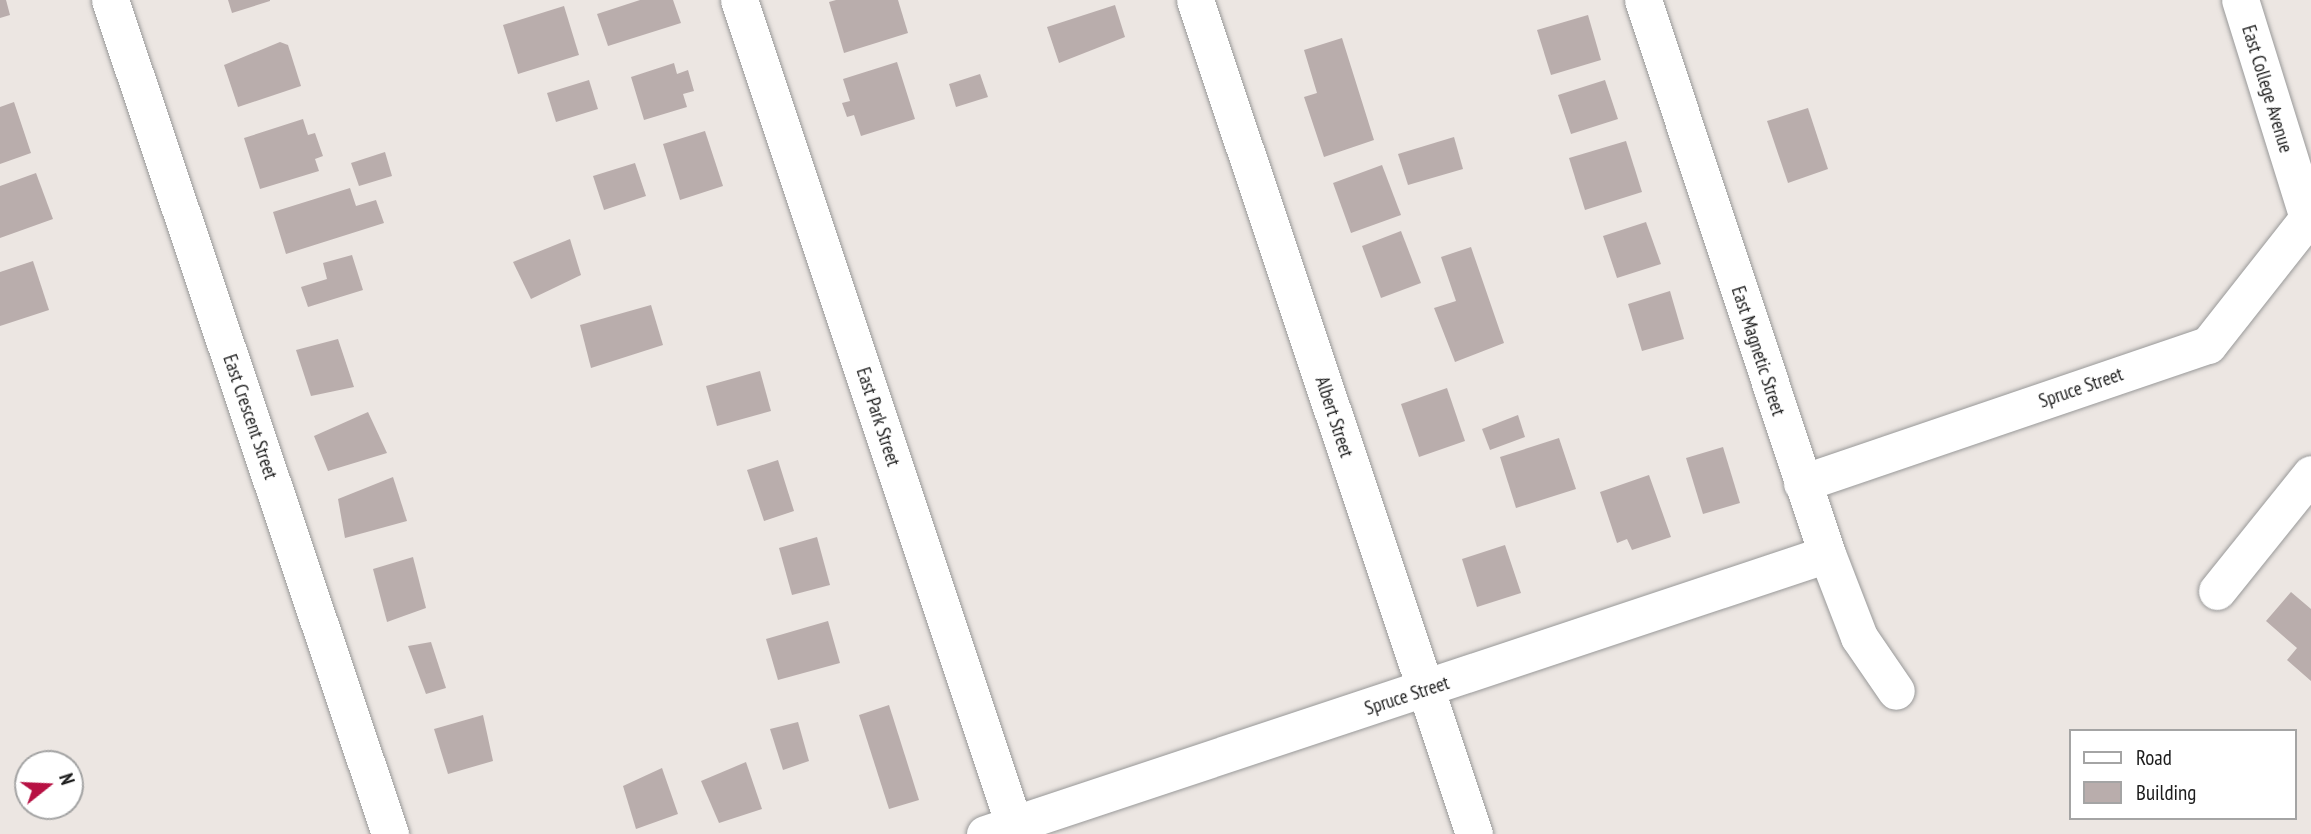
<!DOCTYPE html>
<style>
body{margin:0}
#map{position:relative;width:2311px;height:834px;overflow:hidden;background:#ece6e2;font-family:"PT Sans Narrow",sans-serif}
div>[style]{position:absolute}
.building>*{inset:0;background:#b9adac}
.roads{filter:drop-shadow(0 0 2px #999) drop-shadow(0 0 2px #999)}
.minor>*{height:37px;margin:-18.5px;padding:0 18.5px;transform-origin:18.5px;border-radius:18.5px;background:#fff}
span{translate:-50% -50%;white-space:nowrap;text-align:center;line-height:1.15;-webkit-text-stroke:5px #fff;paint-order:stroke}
.street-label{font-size:19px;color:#1c1c1c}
.legend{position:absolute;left:2069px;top:729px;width:228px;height:91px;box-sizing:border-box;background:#fff;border:2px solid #a4a4a4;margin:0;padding:9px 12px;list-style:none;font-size:21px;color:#1c1c1c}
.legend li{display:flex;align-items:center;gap:14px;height:35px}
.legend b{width:35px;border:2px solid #a4a4a4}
.north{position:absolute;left:14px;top:750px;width:70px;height:70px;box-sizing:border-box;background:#fff;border:2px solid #a4a4a4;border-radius:50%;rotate:72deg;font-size:19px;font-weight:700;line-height:28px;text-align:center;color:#1c1c1c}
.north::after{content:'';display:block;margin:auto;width:24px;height:32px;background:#b71043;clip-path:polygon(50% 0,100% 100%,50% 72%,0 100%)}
</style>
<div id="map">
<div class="building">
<div style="clip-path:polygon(0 0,6px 0,10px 15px,0 18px)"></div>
<div style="clip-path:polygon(228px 0,270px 0,270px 1px,232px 13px)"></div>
<div style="clip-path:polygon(640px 0,673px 0,681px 23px,608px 46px,597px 14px)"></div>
<div style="clip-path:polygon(836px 0,898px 0,908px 33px,844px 53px,829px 2px)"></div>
<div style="clip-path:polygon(1115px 5px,1125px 37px,1059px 63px,1047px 27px)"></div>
<div style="clip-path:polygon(564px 6px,579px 55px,518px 74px,503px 25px)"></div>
<div style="clip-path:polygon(1588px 15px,1601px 60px,1551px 75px,1537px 30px)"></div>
<div style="clip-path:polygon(1342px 38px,1374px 140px,1324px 157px,1304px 97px,1317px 93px,1304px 50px)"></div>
<div style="clip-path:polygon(280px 42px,288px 45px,301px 86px,238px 107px,224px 65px)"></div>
<div style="clip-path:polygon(897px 62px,915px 119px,861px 136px,854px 115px,847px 117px,842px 103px,850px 101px,843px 79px)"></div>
<div style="clip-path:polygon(674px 63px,677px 74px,688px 70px,694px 91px,683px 94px,687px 107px,644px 120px,631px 77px)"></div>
<div style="clip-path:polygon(980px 74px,988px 97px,956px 107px,949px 84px)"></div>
<div style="clip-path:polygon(589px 80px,598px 109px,556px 122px,547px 93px)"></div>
<div style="clip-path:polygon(1605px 80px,1618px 119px,1571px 134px,1558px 95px)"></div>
<div style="clip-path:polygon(14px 102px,31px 153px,0 164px,0 107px)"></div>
<div style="clip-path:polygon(1808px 108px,1828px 169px,1788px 183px,1767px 121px)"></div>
<div style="clip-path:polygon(303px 119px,308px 135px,315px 133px,323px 156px,315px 159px,319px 171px,260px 189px,244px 138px)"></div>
<div style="clip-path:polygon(705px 131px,723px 186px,680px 200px,663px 144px)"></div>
<div style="clip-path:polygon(1454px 137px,1463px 169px,1408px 185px,1398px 154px)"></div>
<div style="clip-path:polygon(1626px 141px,1642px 192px,1585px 210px,1569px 158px)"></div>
<div style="clip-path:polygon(385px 152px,392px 176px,359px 186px,351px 163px)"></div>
<div style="clip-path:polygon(635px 163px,646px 196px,604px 210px,593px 176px)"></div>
<div style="clip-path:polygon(1382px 165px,1401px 215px,1351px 233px,1333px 183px)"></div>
<div style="clip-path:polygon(36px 173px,53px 219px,0 238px,0 186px)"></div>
<div style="clip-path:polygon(350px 188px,356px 206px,376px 200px,384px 223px,286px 254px,273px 212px)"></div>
<div style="clip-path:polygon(1646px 222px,1661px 264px,1617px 278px,1603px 236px)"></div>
<div style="clip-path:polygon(1401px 231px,1421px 283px,1381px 298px,1362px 246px)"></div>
<div style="clip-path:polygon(570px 239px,581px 275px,531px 299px,513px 262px)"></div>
<div style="clip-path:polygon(1471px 247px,1504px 343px,1455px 362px,1434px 308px,1456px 301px,1441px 257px)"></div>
<div style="clip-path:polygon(352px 255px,363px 290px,308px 307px,301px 287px,327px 279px,323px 263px)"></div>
<div style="clip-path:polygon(33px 261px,49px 310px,0 326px,0 272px)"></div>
<div style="clip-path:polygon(1670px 291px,1684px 339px,1642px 351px,1628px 304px)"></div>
<div style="clip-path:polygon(651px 305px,663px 345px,591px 368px,580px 325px)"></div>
<div style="clip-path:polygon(338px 339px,354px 387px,311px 396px,296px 350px)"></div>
<div style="clip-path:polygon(760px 371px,771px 411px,717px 426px,706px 386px)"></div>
<div style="clip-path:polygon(1447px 388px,1465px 441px,1419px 457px,1401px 404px)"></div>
<div style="clip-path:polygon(368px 412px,387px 453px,328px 471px,314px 436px)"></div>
<div style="clip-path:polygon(1518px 415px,1525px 437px,1490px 450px,1482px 429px)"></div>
<div style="clip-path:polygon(1559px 438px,1576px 489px,1516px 508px,1500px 457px)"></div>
<div style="clip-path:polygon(1723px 447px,1740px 503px,1703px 514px,1686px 458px)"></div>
<div style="clip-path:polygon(778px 460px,794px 511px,764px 521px,747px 470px)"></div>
<div style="clip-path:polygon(1649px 475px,1671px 537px,1632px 550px,1627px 539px,1617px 543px,1600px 492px)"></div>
<div style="clip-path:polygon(393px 477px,407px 521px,345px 538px,338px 499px)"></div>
<div style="clip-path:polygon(817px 537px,830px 585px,792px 595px,779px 548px)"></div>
<div style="clip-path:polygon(1505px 545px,1521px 593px,1477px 607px,1462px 559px)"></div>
<div style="clip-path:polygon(413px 557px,426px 608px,387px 622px,373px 569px)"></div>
<div style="clip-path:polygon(2291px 592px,2311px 609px,2311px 681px,2287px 660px,2297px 648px,2266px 621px)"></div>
<div style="clip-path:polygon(828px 621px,840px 663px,778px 680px,766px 639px)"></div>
<div style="clip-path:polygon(431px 642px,446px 688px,426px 694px,408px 646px)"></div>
<div style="clip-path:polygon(889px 705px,919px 800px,889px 809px,859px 715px)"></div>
<div style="clip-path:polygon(483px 715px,493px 761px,448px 774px,434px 729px)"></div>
<div style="clip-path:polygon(798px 722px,809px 761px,783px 770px,770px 729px)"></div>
<div style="clip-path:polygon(746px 762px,762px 809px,719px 823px,701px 781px)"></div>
<div style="clip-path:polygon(662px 768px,678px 814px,636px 829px,623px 786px)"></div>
</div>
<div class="roads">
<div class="minor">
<div style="left:110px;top:0;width:880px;rotate:71.44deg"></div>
<div style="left:739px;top:0;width:879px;rotate:71.57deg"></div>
<div style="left:1195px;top:0;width:879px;rotate:71.5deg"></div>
<div style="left:1643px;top:0;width:584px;rotate:71.63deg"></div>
<div style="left:1827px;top:554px;width:89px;rotate:68.9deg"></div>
<div style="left:1859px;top:637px;width:65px;rotate:55.6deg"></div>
<div style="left:1802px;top:483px;width:429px;rotate:-18.8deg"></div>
<div style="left:2208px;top:345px;width:162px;rotate:-51.8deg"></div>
<div style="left:2308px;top:218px;width:228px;rotate:-107.3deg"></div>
<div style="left:2217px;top:591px;width:150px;rotate:-51.2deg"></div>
<div style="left:985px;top:834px;width:887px;rotate:-18.39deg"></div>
</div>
</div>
<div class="street-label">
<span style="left:2267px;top:89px;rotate:73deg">East College Avenue</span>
<span style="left:1758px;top:351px;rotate:72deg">East Magnetic Street</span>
<span style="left:2081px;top:388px;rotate:-19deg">Spruce Street</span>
<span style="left:250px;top:417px;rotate:71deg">East Crescent Street</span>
<span style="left:878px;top:417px;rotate:72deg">East Park Street</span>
<span style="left:1334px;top:417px;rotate:72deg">Albert Street</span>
<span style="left:1407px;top:696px;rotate:-18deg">Spruce Street</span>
</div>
<ul class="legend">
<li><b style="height:9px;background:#fff"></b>Road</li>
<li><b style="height:19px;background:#b9adac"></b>Building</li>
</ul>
<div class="north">N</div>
</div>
